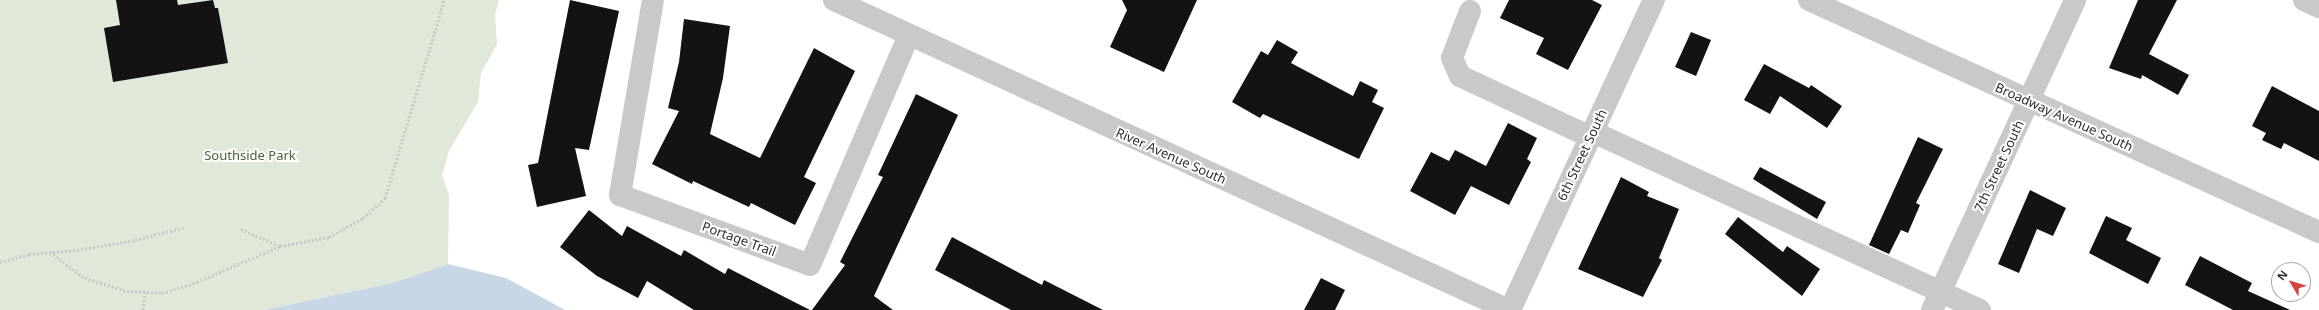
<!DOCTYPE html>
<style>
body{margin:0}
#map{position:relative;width:2319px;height:310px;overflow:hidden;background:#fff;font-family:"Noto Sans",sans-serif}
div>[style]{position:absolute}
.green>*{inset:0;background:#e0e8da}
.water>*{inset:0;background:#c8d7e6}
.building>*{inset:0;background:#131313}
.path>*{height:2.5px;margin-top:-1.25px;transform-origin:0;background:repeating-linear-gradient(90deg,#c9c9c9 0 2px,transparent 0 4px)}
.minor>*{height:22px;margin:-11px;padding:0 11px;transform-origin:11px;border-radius:11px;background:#c9c9c9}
span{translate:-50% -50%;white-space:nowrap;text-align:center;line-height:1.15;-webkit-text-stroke:4px #fff;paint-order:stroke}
.street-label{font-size:13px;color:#2c2c2c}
.park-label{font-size:13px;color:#4a623e}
.north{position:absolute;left:2271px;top:262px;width:40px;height:40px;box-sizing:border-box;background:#fff;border:1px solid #ababab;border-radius:50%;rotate:308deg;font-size:11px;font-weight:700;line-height:16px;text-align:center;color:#2c2c2c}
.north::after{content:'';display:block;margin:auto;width:14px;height:18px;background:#d2453e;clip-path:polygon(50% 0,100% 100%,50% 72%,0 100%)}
</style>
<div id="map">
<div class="green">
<div style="clip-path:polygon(0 0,499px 0,495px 15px,497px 44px,481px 73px,478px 102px,449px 151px,442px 175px,449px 195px,448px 264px,392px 283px,264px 310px,0 310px)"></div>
</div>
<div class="water">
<div style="clip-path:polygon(448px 264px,506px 278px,565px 310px,264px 310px,392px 283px)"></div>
</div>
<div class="building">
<div style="clip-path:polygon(116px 0,177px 0,178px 5px,213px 0,215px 8px,218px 8px,228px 63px,113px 82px,104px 28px,120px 25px)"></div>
<div style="clip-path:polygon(570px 0,619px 11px,589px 150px,575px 148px,586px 196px,537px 207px,528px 165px,538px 163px)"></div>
<div style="clip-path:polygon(1122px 0,1197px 0,1164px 72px,1110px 47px,1127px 10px)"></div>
<div style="clip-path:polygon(1509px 0,1592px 0,1602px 5px,1568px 70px,1536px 54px,1544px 38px,1500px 18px)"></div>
<div style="clip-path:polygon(2138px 0,2177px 0,2149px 54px,2189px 75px,2178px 95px,2142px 75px,2141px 79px,2109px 68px)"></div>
<div style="clip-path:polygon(684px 19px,730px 26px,723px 78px,710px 134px,760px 158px,814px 48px,855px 71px,804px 177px,816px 183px,795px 225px,751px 203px,749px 207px,693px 181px,692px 184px,652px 164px,679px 111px,668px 108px,679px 62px)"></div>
<div style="clip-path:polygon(1691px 32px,1711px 40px,1696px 76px,1675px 67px)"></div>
<div style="clip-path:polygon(1277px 40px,1298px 52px,1291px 63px,1353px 96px,1360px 81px,1378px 90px,1372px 102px,1384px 108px,1359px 159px,1263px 114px,1260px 118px,1232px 102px,1261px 51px,1268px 55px)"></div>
<div style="clip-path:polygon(1764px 64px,1809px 88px,1811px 85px,1842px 106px,1827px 128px,1780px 96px,1770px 114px,1744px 100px)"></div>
<div style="clip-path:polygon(2272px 86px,2319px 111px,2319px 161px,2284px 143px,2281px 149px,2262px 140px,2266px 133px,2252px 126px)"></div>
<div style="clip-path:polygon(916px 94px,958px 115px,874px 296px,893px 310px,812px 310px,845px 265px,840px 262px,883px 177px,878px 175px)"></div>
<div style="clip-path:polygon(1508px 123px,1537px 138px,1527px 159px,1531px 162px,1509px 205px,1471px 186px,1455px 215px,1410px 191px,1431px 152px,1449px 161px,1455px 150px,1486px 166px)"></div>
<div style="clip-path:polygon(1918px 137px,1943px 149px,1916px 203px,1920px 205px,1908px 233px,1901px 230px,1889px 254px,1869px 245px)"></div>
<div style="clip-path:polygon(1760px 167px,1826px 202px,1817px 219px,1753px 179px)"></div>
<div style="clip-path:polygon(1621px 177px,1649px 192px,1647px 196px,1679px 209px,1659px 258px,1662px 260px,1643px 297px,1578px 269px)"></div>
<div style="clip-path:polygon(2030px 190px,2066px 208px,2053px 236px,2037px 229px,2019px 273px,1998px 264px)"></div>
<div style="clip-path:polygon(589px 210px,622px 236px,627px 226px,681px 256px,684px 250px,725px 274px,728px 268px,810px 310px,694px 310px,647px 281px,638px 298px,597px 276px,560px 247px)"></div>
<div style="clip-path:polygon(2106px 216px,2132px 228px,2126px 240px,2161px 258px,2148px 284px,2089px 253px)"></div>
<div style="clip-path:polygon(1738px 217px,1783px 252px,1787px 246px,1820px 269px,1802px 296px,1725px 234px)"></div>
<div style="clip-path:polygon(952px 237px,1042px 285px,1044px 280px,1103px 310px,1011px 310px,935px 270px)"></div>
<div style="clip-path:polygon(2200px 256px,2252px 283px,2248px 291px,2290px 310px,2233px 310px,2185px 285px)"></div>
<div style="clip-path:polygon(1321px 278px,1345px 290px,1335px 310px,1304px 310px)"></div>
</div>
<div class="path">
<div style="left:241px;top:229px;width:43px;rotate:23.6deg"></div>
<div style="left:280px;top:246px;width:50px;rotate:-10.4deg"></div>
<div style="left:329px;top:237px;width:39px;rotate:-29deg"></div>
<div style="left:363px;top:218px;width:30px;rotate:-42deg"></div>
<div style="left:385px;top:198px;width:207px;rotate:-73.4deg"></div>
<div style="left:50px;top:252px;width:44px;rotate:36.6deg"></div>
<div style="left:85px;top:278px;width:44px;rotate:17.2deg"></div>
<div style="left:127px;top:291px;width:35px;rotate:3deg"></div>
<div style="left:162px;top:293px;width:37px;rotate:-17deg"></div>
<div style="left:197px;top:282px;width:90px;rotate:-23.4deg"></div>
<div style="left:0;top:262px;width:30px;rotate:-15deg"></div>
<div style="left:29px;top:254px;width:48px;rotate:-4.8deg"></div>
<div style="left:77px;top:250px;width:59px;rotate:-9.8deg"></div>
<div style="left:135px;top:240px;width:52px;rotate:-14.6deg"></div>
<div style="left:143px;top:310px;width:18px;rotate:-84deg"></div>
</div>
<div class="minor">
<div style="left:653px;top:0;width:198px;rotate:99.6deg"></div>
<div style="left:620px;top:195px;width:202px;rotate:20.2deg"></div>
<div style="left:810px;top:265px;width:248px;rotate:-66.7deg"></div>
<div style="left:834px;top:0;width:743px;rotate:24.67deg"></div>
<div style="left:1809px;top:0;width:560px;rotate:24.46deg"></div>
<div style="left:2304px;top:0;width:17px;rotate:25deg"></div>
<div style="left:1470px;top:11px;width:50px;rotate:111deg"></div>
<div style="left:1452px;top:58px;width:20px;rotate:66deg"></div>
<div style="left:1460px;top:76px;width:144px;rotate:25.1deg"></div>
<div style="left:1593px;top:132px;width:426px;rotate:24.7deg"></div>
<div style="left:1510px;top:310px;width:342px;rotate:-65.1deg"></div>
<div style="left:1932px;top:310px;width:341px;rotate:-65.2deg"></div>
</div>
<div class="street-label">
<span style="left:2064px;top:117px;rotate:24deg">Broadway Avenue South</span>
<span style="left:1582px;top:155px;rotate:-65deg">6th Street South</span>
<span style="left:1171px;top:156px;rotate:24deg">River Avenue South</span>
<span style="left:1999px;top:166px;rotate:-65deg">7th Street South</span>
<span style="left:739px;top:239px;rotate:20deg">Portage Trail</span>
</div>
<div class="park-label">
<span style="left:250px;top:155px">Southside Park</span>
</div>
<div class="north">N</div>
</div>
